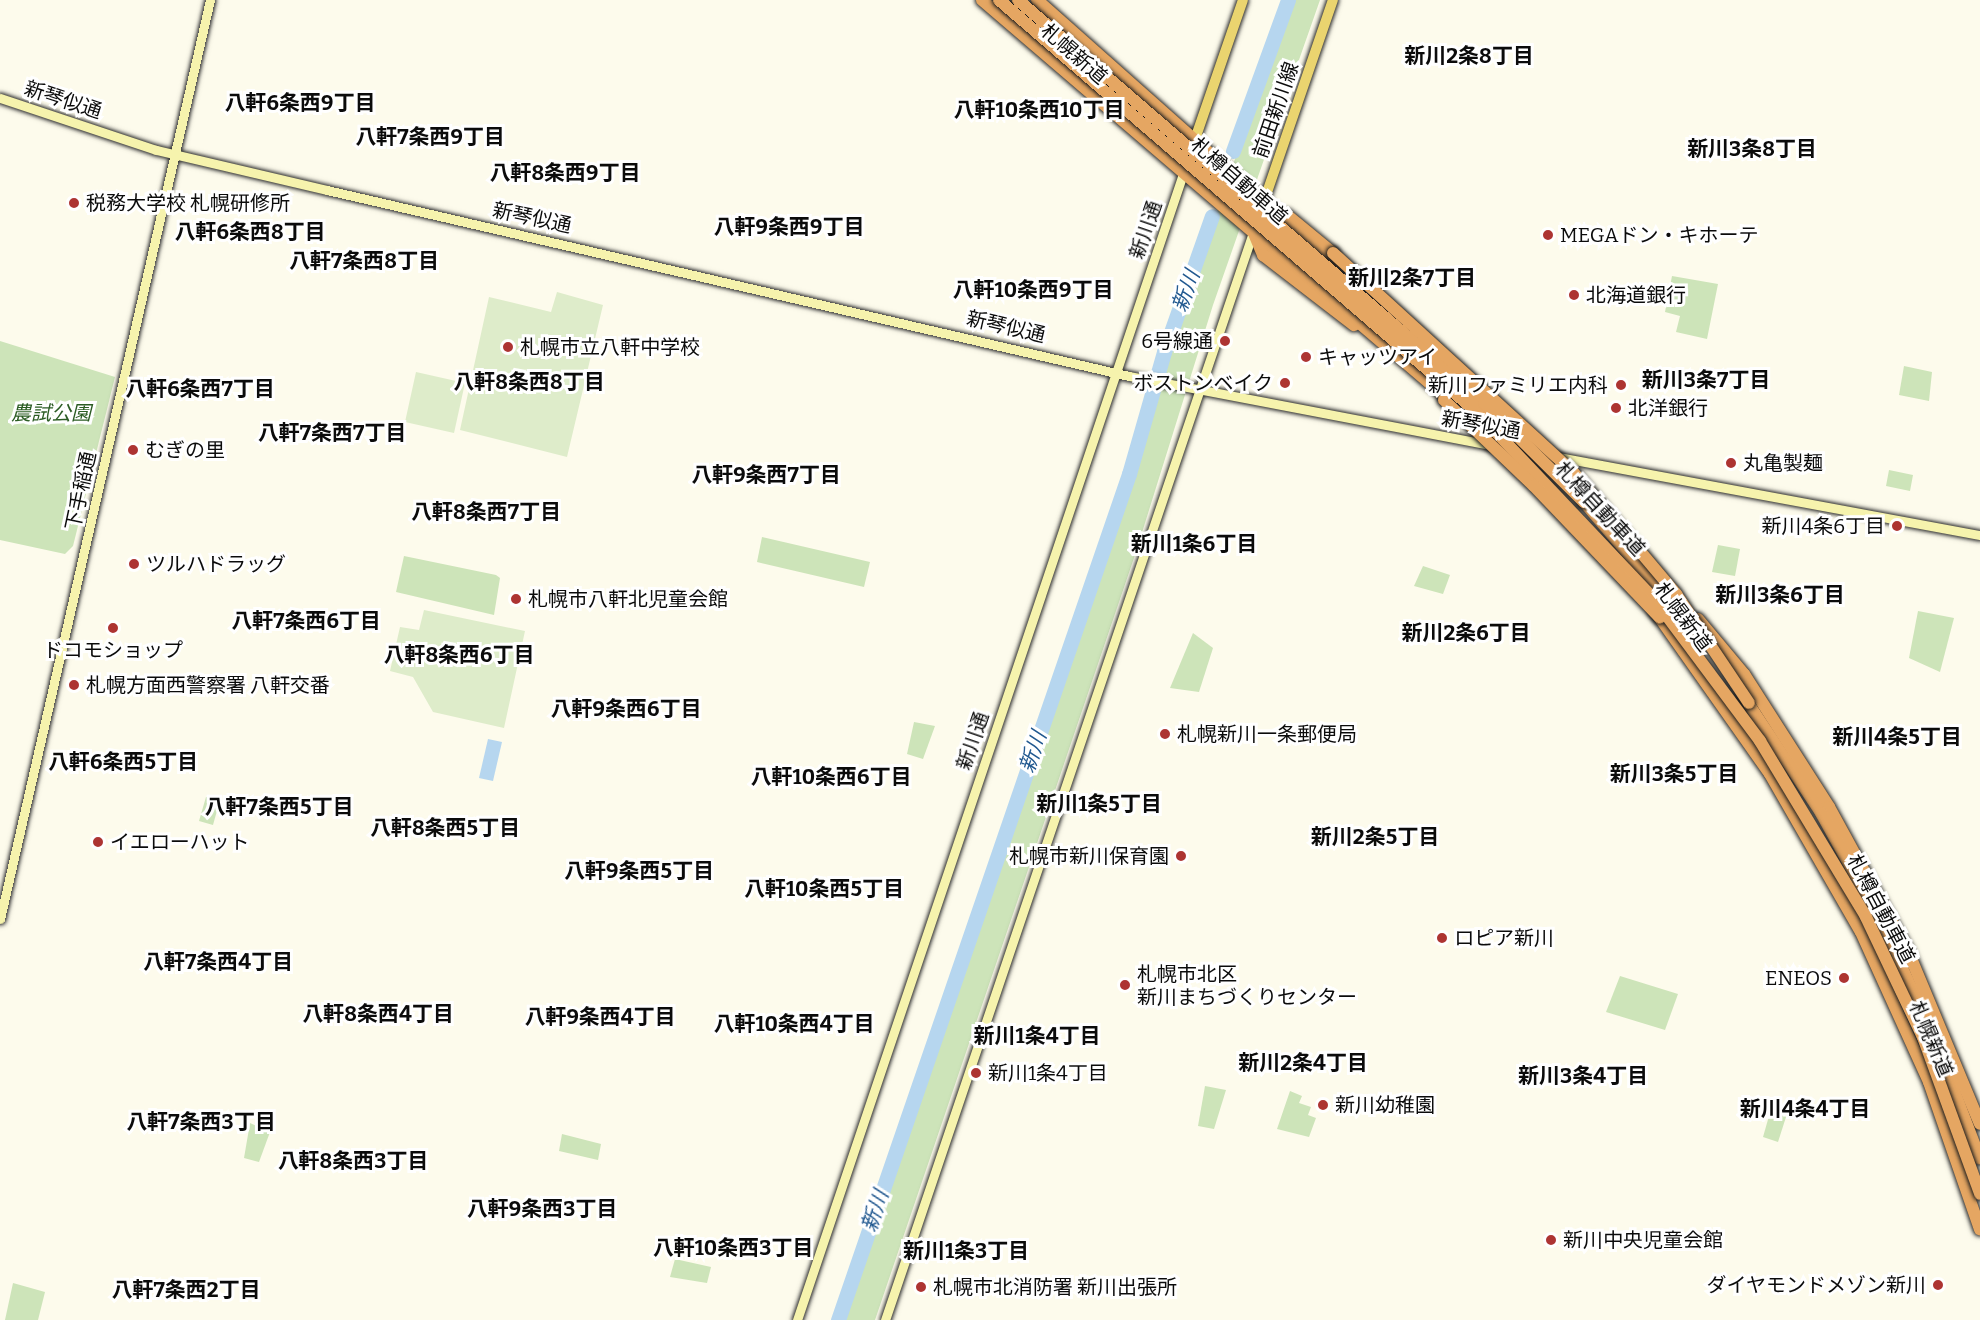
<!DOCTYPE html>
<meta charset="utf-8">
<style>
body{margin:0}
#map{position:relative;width:1980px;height:1320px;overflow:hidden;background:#fdfbec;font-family:Bitter,"Noto Sans JP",serif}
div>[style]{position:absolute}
.green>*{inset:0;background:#cde4b9}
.pitch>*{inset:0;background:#deecca}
.water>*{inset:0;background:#b6d6ef}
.river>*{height:15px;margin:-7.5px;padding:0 7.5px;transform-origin:7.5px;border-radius:7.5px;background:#b6d6ef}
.roads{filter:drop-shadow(0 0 2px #2d2d2d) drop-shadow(0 0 2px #2d2d2d)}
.secondary>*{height:9px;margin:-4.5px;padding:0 4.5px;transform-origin:4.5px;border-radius:4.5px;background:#f6f3ad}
.primary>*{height:10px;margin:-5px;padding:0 5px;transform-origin:5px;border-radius:5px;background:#ead46f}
.highway>*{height:12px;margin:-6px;padding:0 6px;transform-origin:6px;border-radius:6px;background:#e5a662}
.bridges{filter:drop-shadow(0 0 2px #1c1c1c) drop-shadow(0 0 2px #1c1c1c)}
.highway-bridge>*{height:12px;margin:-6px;padding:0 6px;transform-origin:6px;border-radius:6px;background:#e5a662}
.dots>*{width:16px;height:16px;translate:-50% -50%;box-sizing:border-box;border:3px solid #fff;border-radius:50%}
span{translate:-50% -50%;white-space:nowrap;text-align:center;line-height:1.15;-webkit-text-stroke:6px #fff;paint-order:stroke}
.street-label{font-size:20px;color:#0b0b0b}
.poi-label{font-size:20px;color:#0b0b0b}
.left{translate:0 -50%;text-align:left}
.right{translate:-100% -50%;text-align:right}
.park-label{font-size:20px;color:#2b5c23;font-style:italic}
.neighbourhood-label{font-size:21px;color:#0b0b0b;font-weight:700}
.water-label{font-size:21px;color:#225990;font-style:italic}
</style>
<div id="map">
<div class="green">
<div style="clip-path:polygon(1293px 0,1320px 0,1213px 305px,1135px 555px,875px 1320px,844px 1320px,1238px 150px)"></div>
<div style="clip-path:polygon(1672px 276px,1718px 284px,1707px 339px,1676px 332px,1680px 316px,1665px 312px)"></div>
<div style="clip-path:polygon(0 341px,115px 377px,73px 546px,65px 554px,0 540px)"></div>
<div style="clip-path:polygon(1904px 366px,1932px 372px,1929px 401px,1899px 395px)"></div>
<div style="clip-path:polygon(1889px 470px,1913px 475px,1910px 491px,1886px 486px)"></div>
<div style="clip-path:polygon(762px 537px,870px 562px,864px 587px,757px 562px)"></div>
<div style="clip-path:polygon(1718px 545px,1740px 549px,1735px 576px,1712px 572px)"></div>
<div style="clip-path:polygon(404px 556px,496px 575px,500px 578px,494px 615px,396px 592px)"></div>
<div style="clip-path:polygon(1423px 566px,1450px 575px,1443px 594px,1414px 586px)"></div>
<div style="clip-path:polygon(1918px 611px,1954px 618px,1940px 672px,1909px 658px)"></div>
<div style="clip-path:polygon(1193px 633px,1213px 648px,1199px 692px,1170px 688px)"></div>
<div style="clip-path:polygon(914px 722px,935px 726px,923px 759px,907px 754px)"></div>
<div style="clip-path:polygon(206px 797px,220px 800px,213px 825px,199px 821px)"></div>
<div style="clip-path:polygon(1620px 976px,1678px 994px,1665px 1030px,1606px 1012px)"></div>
<div style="clip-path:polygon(1205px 1086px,1226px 1090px,1214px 1129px,1198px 1126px)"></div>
<div style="clip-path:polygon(1290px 1091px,1302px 1096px,1299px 1103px,1311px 1107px,1308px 1115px,1316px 1118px,1309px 1137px,1277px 1129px)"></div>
<div style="clip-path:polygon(1771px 1109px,1786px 1117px,1778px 1142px,1763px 1137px)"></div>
<div style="clip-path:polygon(250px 1123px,270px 1132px,259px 1162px,244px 1158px)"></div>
<div style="clip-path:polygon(562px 1134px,601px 1144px,598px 1160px,559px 1151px)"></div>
<div style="clip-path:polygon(675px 1259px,711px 1267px,707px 1283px,670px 1277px)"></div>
<div style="clip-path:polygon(13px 1283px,45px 1292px,38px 1320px,5px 1320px)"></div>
</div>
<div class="pitch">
<div style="clip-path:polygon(557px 292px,603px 305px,567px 457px,460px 430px,489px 297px,551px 312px)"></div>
<div style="clip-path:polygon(416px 372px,465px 383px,454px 433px,405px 422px)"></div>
<div style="clip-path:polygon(424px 610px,525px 631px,504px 728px,433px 712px,413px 677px,390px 671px,400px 627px,419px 630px)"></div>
</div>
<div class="water">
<div style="clip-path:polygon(488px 739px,502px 742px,493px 781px,479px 778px)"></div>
</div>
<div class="river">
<div style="left:1233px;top:151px;width:161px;rotate:-70deg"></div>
<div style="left:838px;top:1320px;width:895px;rotate:-71.02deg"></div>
<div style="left:1129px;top:474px;width:127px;rotate:-74deg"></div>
<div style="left:1164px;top:352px;width:144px;rotate:-70.6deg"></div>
</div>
<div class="roads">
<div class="secondary">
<div style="left:0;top:98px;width:164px;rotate:18.4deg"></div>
<div style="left:156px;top:150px;width:176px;rotate:13.2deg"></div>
<div style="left:327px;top:190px;width:823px;rotate:13.06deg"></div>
<div style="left:1129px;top:376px;width:369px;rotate:10.8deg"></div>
<div style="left:1558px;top:457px;width:429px;rotate:10.5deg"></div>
<div style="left:0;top:919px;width:943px;rotate:-77.13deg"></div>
<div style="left:797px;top:1320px;width:1209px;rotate:-71.39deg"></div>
<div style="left:885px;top:1320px;width:1149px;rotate:-71.31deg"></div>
</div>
<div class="primary">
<div style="left:1193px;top:145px;width:153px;rotate:-71deg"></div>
<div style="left:1262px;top:207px;width:219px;rotate:-71.1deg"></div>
</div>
<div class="highway">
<div style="left:982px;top:0;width:686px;rotate:40.57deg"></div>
<div style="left:1037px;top:0;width:497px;rotate:41.6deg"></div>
<div style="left:1287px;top:215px;width:60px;rotate:39.6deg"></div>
<div style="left:1255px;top:236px;width:21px;rotate:67deg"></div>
<div style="left:1263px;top:255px;width:115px;rotate:37.6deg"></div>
<div style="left:1539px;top:449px;width:66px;rotate:43.8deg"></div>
<div style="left:1584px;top:502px;width:175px;rotate:49.6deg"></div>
<div style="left:1655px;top:611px;width:199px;rotate:54.8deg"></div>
<div style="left:1770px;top:774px;width:182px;rotate:60.1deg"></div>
<div style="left:1861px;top:932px;width:165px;rotate:65.6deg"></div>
<div style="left:1929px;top:1082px;width:156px;rotate:70.9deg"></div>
<div style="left:1698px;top:619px;width:72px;rotate:50.1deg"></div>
<div style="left:1744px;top:674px;width:158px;rotate:57.4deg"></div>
<div style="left:1829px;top:807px;width:164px;rotate:61.3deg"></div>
<div style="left:1908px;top:951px;width:187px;rotate:67.4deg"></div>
<div style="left:1744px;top:697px;width:139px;rotate:56.4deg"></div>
<div style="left:1821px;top:813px;width:124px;rotate:61.2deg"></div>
<div style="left:1881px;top:922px;width:128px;rotate:65.4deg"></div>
<div style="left:1934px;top:1038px;width:129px;rotate:69.2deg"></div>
</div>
</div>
<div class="bridges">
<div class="highway-bridge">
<div style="left:999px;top:0;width:634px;rotate:40.78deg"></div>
<div style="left:1479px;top:414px;width:256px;rotate:46.6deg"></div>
<div style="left:1655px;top:600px;width:176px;rotate:53.3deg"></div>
<div style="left:1760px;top:741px;width:205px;rotate:58.9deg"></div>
<div style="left:1866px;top:917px;width:133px;rotate:64.6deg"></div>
<div style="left:1923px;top:1037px;width:167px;rotate:70deg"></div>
<div style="left:1018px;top:0;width:616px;rotate:40.85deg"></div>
<div style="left:1484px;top:403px;width:141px;rotate:44.7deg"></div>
<div style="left:1333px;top:253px;width:325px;rotate:42.4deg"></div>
<div style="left:1573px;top:472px;width:160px;rotate:49.8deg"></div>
<div style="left:1676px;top:594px;width:131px;rotate:56.2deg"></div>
<div style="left:1444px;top:400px;width:124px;rotate:43.7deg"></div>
<div style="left:1534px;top:486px;width:182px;rotate:46.3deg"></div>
</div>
</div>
<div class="dots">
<div style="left:74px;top:203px;background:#ad3432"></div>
<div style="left:1548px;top:235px;background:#ad3432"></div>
<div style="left:1574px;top:295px;background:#ad3432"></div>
<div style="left:1225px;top:341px;background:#ad3432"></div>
<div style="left:508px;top:347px;background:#ad3432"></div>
<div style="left:1306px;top:357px;background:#ad3432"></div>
<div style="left:1285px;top:383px;background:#ad3432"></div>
<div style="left:1621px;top:385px;background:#ad3432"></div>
<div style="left:1616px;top:408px;background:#ad3432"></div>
<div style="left:133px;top:450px;background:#ad3432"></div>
<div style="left:1731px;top:463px;background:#ad3432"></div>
<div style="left:1897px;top:526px;background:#ad3432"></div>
<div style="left:134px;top:564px;background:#ad3432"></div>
<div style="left:516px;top:599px;background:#ad3432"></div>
<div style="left:113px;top:628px;background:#ad3432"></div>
<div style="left:74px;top:685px;background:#ad3432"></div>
<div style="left:1165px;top:734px;background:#ad3432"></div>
<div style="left:98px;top:842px;background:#ad3432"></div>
<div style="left:1181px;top:856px;background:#ad3432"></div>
<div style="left:1442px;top:938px;background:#ad3432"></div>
<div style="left:1844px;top:978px;background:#ad3432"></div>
<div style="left:1125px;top:985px;background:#ad3432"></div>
<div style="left:976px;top:1073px;background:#ad3432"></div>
<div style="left:1323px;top:1105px;background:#ad3432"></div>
<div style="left:1551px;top:1240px;background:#ad3432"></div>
<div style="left:1938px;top:1285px;background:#ad3432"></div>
<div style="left:921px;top:1287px;background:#ad3432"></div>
</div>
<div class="street-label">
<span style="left:1074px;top:54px;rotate:41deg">札幌新道</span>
<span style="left:63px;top:100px;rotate:18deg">新琴似通</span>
<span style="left:1276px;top:110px;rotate:-71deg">前田新川線</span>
<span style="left:1239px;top:181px;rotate:41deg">札樽自動車道</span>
<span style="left:532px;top:218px;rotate:12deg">新琴似通</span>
<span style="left:1146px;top:230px;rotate:-71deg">新川通</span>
<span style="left:1006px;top:327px;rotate:13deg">新琴似通</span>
<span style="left:1481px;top:425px;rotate:10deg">新琴似通</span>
<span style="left:81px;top:491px;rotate:-78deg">下手稲通</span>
<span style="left:1600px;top:509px;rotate:47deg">札樽自動車道</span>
<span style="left:1683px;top:617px;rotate:53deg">札幌新道</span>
<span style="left:973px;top:741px;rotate:-71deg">新川通</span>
<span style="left:1881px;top:909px;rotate:62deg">札樽自動車道</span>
<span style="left:1931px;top:1039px;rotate:67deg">札幌新道</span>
</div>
<div class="poi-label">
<span class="left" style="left:86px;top:203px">税務大学校 札幌研修所</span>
<span class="left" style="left:1560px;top:235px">MEGAドン・キホーテ</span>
<span class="left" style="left:1586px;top:295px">北海道銀行</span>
<span class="right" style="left:1213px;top:341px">6号線通</span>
<span class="left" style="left:520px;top:347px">札幌市立八軒中学校</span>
<span class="left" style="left:1318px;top:357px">キャッツアイ</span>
<span class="right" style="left:1273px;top:383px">ボストンベイク</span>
<span class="right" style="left:1608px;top:385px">新川ファミリエ内科</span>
<span class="left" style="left:1628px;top:408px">北洋銀行</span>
<span class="left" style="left:145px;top:450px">むぎの里</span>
<span class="left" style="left:1743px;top:463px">丸亀製麺</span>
<span class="right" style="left:1885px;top:526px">新川4条6丁目</span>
<span class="left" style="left:146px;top:564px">ツルハドラッグ</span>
<span class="left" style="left:528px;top:599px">札幌市八軒北児童会館</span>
<span style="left:113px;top:650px">ドコモショップ</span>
<span class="left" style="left:86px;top:685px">札幌方面西警察署 八軒交番</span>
<span class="left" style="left:1177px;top:734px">札幌新川一条郵便局</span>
<span class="left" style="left:110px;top:842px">イエローハット</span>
<span class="right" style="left:1169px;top:856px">札幌市新川保育園</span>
<span class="left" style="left:1454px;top:938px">ロピア新川</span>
<span class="left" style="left:1137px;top:986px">札幌市北区<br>新川まちづくりセンター</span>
<span class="right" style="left:1832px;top:978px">ENEOS</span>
<span class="left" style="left:988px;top:1073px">新川1条4丁目</span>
<span class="left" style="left:1335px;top:1105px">新川幼稚園</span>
<span class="left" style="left:1563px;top:1240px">新川中央児童会館</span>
<span class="right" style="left:1926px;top:1285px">ダイヤモンドメゾン新川</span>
<span class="left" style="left:933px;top:1287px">札幌市北消防署 新川出張所</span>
</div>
<div class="park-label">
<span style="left:51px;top:413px">農試公園</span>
</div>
<div class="neighbourhood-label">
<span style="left:1469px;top:56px">新川2条8丁目</span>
<span style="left:300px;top:103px">八軒6条西9丁目</span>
<span style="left:1039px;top:110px">八軒10条西10丁目</span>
<span style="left:430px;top:137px">八軒7条西9丁目</span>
<span style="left:1752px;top:149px">新川3条8丁目</span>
<span style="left:565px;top:173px">八軒8条西9丁目</span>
<span style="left:789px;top:227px">八軒9条西9丁目</span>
<span style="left:250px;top:232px">八軒6条西8丁目</span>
<span style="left:364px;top:261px">八軒7条西8丁目</span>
<span style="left:1412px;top:278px">新川2条7丁目</span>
<span style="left:1033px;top:290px">八軒10条西9丁目</span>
<span style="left:1706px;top:380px">新川3条7丁目</span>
<span style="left:529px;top:382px">八軒8条西8丁目</span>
<span style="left:200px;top:389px">八軒6条西7丁目</span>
<span style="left:332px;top:433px">八軒7条西7丁目</span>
<span style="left:766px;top:475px">八軒9条西7丁目</span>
<span style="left:486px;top:512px">八軒8条西7丁目</span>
<span style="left:1194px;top:544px">新川1条6丁目</span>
<span style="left:1780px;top:595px">新川3条6丁目</span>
<span style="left:306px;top:621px">八軒7条西6丁目</span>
<span style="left:1466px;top:633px">新川2条6丁目</span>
<span style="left:459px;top:655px">八軒8条西6丁目</span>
<span style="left:626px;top:709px">八軒9条西6丁目</span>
<span style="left:1897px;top:737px">新川4条5丁目</span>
<span style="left:123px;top:762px">八軒6条西5丁目</span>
<span style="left:1674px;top:774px">新川3条5丁目</span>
<span style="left:831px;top:777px">八軒10条西6丁目</span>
<span style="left:1099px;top:804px">新川1条5丁目</span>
<span style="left:279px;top:807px">八軒7条西5丁目</span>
<span style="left:445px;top:828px">八軒8条西5丁目</span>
<span style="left:1375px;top:837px">新川2条5丁目</span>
<span style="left:639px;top:871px">八軒9条西5丁目</span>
<span style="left:824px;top:889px">八軒10条西5丁目</span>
<span style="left:218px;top:962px">八軒7条西4丁目</span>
<span style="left:378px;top:1014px">八軒8条西4丁目</span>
<span style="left:600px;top:1017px">八軒9条西4丁目</span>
<span style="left:794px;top:1024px">八軒10条西4丁目</span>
<span style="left:1037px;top:1036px">新川1条4丁目</span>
<span style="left:1303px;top:1063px">新川2条4丁目</span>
<span style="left:1583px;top:1076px">新川3条4丁目</span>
<span style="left:1805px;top:1109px">新川4条4丁目</span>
<span style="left:201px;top:1122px">八軒7条西3丁目</span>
<span style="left:353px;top:1161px">八軒8条西3丁目</span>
<span style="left:542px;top:1209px">八軒9条西3丁目</span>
<span style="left:733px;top:1248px">八軒10条西3丁目</span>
<span style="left:966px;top:1251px">新川1条3丁目</span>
<span style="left:186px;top:1290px">八軒7条西2丁目</span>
</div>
<div class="water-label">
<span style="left:1186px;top:291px;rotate:-70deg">新川</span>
<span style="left:1033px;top:752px;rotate:-71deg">新川</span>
<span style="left:875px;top:1211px;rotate:-71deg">新川</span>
</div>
</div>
